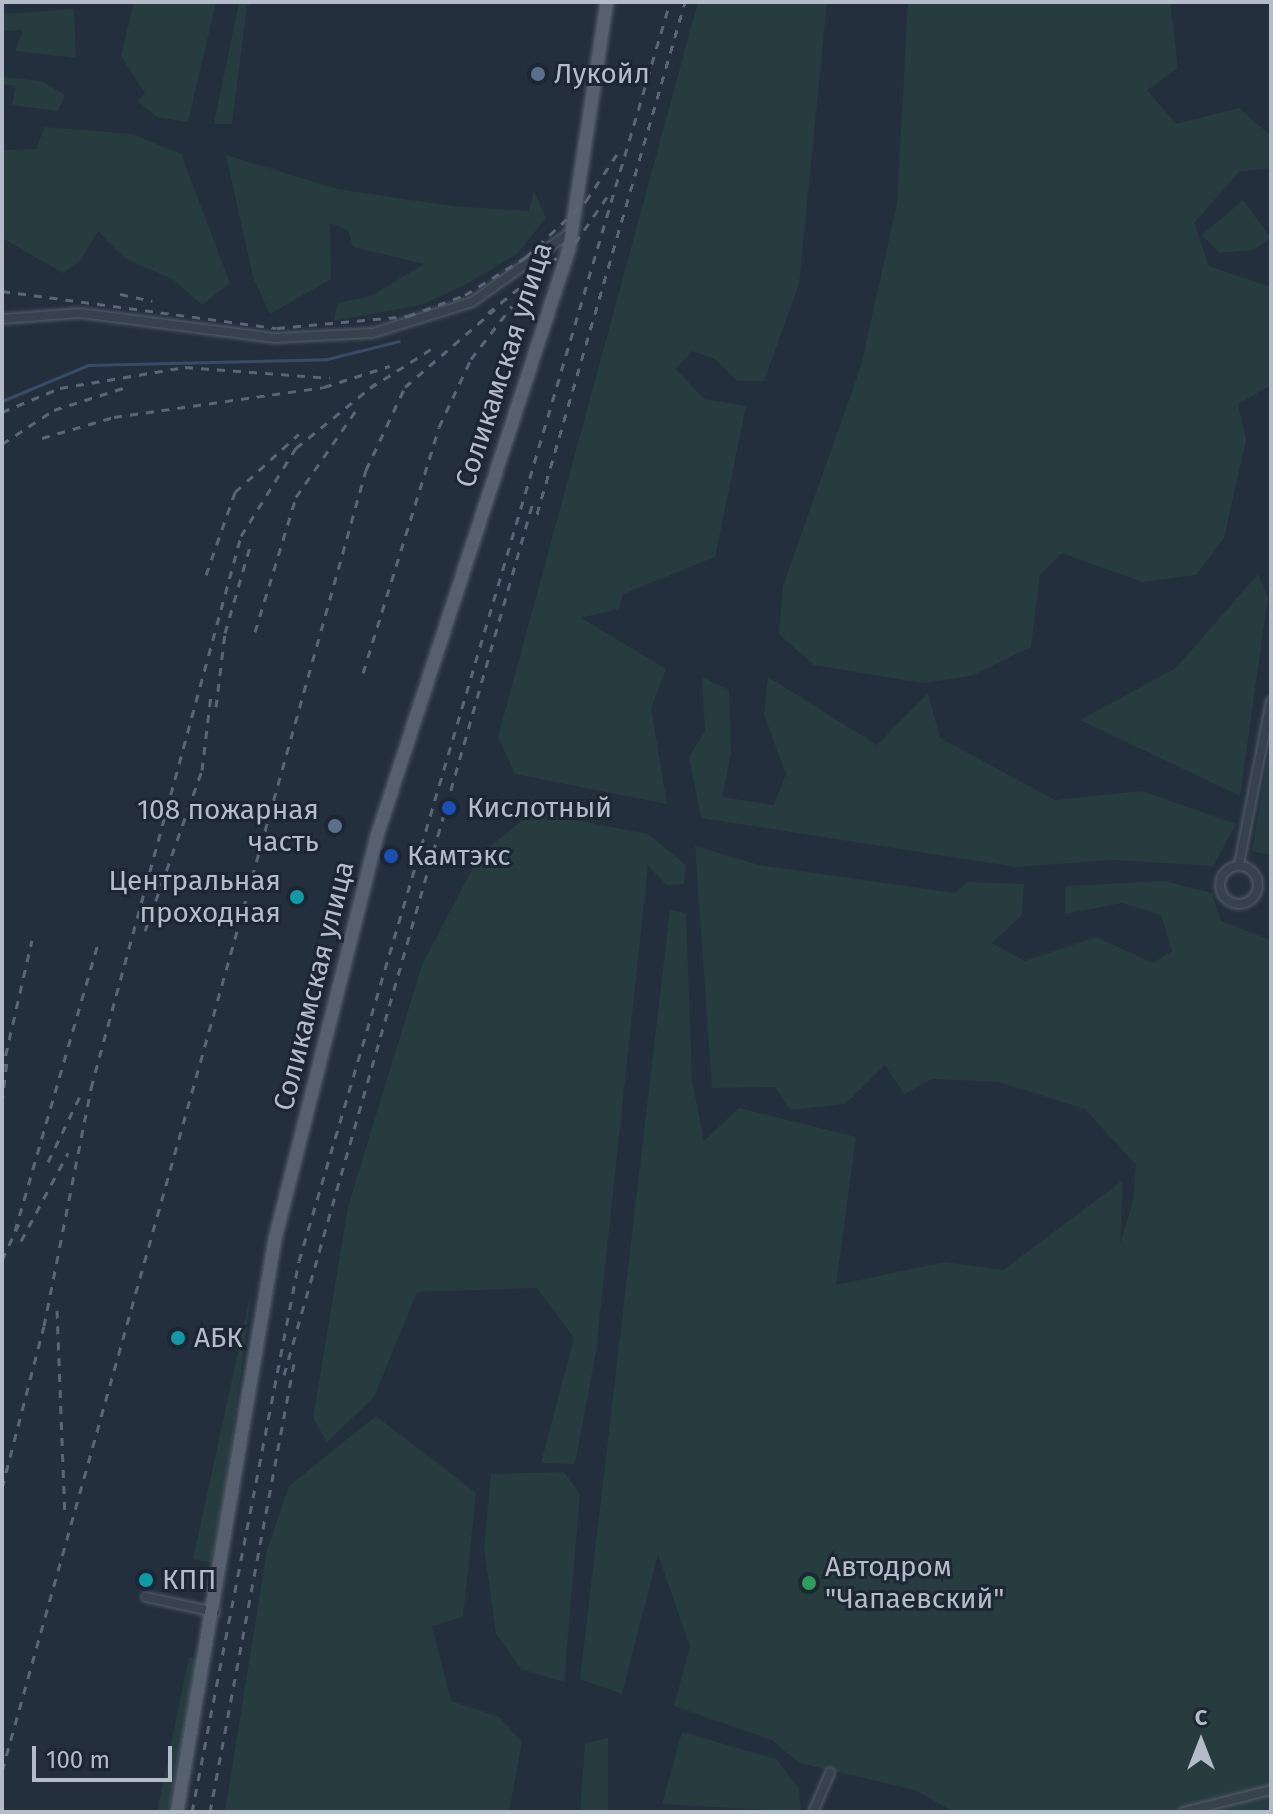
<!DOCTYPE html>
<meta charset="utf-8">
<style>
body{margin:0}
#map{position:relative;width:1273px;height:1814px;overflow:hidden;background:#242f3e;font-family:"Fira Sans",sans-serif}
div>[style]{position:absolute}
.green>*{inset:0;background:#263c3f}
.stream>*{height:3px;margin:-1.5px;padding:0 1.5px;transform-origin:1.5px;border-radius:1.5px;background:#394c67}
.roads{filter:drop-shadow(0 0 2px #565f6c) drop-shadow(0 0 2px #565f6c)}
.minor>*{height:8px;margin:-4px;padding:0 4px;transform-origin:4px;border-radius:4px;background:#38414e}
.minor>.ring{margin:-4px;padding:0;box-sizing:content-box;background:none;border:8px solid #38414e;border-radius:50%}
.primary>*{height:12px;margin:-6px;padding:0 6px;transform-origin:6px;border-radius:6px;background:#56606e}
.rail>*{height:3px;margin-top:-1.5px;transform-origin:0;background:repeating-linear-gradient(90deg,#5a6575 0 8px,transparent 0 16px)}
.dots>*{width:22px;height:22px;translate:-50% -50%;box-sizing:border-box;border:4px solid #1d2633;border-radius:50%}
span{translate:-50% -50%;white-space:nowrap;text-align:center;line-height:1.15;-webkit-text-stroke:6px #1d2633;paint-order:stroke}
.poi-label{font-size:28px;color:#b4bcc9}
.left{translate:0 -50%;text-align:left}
.right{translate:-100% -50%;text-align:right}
.street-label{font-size:28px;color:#b4bcc9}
.frame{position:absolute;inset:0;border:4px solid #b4bcc9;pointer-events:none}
.north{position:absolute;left:1161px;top:1702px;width:80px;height:80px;-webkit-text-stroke:6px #1d2633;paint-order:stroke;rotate:0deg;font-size:22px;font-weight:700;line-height:32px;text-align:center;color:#b4bcc9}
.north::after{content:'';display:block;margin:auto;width:28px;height:36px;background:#b4bcc9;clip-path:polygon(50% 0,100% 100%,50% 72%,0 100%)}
.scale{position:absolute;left:32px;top:1746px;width:140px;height:36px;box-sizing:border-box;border:4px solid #b4bcc9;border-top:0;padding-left:10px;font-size:24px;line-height:28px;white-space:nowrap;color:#b4bcc9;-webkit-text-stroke:6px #1d2633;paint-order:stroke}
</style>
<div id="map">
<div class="green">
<div style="clip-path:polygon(134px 2px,216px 2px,188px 122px,157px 117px,138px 102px,145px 93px,121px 56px)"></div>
<div style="clip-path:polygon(239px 2px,255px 2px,247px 6px,232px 124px,214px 124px)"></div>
<div style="clip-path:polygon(698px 2px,827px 2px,799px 284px,764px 381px,737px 381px,715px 359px,692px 351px,676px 369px,704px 399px,746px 406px,715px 557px,623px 594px,618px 609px,581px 618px,666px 669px,651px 708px,667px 804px,515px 774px,498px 737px)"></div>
<div style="clip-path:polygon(908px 2px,1170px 2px,1178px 68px,1147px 90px,1176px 124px,1239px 108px,1271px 136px,1271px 168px,1239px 172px,1194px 223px,1209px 266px,1271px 287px,1271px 385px,1238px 404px,1246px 440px,1224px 538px,1196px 575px,1142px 582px,1062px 553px,1040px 575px,1031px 647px,971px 676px,923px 683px,814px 665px,779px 634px,783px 586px,861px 366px,897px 204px)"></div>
<div style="clip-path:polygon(74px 9px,76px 58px,15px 51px,23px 30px,2px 31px,2px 14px)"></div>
<div style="clip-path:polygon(2px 77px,41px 81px,65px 95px,58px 111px,12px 105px,16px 86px,2px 84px)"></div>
<div style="clip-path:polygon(45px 127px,132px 134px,181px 154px,230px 283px,202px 305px,174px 280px,126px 259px,98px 231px,81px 260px,63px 273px,4px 239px,4px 150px,36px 149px)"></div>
<div style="clip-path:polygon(226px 155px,337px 189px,452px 206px,529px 211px,534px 191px,546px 218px,517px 254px,463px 286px,420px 305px,334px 321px,337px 303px,371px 296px,424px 264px,353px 247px,348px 230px,330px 223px,331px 279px,270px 314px,253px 277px)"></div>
<div style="clip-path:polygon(1243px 200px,1271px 238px,1254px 250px,1220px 253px,1202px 235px)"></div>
<div style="clip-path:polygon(1258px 574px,1268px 597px,1240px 796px,1080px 720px,1176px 668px)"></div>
<div style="clip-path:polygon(702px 677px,729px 690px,731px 754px,722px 797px,774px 805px,786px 774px,764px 715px,768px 677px,877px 745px,928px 693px,940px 738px,1055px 800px,1142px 791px,1236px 824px,1213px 866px,1114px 860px,1016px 867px,701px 818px,689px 757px,705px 731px)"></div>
<div style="clip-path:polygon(1271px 738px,1271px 855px,1252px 851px)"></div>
<div style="clip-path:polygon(532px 812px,648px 834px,686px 865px,684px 884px,667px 885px,648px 866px,596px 1351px,575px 1464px,541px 1463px,574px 1338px,537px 1288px,417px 1292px,374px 1397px,327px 1442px,313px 1418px,348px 1207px,422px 965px,479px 856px)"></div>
<div style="clip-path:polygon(695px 846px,759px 865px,955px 893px,967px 882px,1024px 884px,1022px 915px,992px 943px,1025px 961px,1096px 937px,1153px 963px,1172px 951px,1161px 915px,1122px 903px,1065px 914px,1065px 886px,1164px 881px,1212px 893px,1221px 921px,1271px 940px,1271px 1812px,954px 1812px,915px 1790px,799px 1763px,772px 1740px,674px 1706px,690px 1647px,658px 1554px,622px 1694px,580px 1679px,670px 910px,686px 913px,692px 1080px,704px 1141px,739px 1108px,856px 1137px,836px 1285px,945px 1262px,1003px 1270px,1123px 1180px,1120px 1244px,1133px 1202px,1136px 1165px,1085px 1109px,999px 1082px,932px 1079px,904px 1094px,885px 1065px,845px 1104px,790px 1110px,775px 1087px,712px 1088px)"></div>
<div style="clip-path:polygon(252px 1288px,213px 1585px,212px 1563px,193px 1559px)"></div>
<div style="clip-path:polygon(376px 1416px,476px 1493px,463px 1617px,432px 1626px,451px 1701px,499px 1717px,522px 1742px,509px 1812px,225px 1812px,267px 1550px,289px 1486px)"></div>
<div style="clip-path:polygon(564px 1472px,580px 1494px,564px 1682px,521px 1669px,496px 1634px,484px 1547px,491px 1474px)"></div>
<div style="clip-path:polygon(189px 1657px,199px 1660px,168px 1812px,157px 1812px)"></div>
<div style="clip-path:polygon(682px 1732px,776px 1759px,799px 1788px,801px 1812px,662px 1804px)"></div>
<div style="clip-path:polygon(608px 1738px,608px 1812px,580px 1812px,585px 1743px)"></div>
</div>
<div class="stream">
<div style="left:2px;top:401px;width:93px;rotate:-22.7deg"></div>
<div style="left:88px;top:365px;width:239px;rotate:-1.4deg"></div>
<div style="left:327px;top:359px;width:74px;rotate:-14deg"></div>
</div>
<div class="roads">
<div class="minor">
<div style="left:2px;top:319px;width:78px;rotate:-4.4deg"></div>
<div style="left:80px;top:313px;width:198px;rotate:7.3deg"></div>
<div style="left:276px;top:338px;width:97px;rotate:-3deg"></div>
<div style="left:373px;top:333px;width:104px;rotate:-17.4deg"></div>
<div style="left:472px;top:302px;width:121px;rotate:-35.3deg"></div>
<div style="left:1239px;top:864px;width:166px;rotate:-78.9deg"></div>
<div class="ring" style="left:1220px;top:866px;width:30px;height:30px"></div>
<div style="left:146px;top:1597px;width:71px;rotate:12.3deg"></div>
<div style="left:813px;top:1812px;width:43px;rotate:-66.4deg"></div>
<div style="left:1184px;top:1812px;width:90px;rotate:-14.2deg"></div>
</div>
<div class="primary">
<div style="left:177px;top:1812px;width:581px;rotate:-80.29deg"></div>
<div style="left:275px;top:1239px;width:416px;rotate:-75.8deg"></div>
<div style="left:377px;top:836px;width:618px;rotate:-71.89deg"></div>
<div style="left:569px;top:249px;width:250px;rotate:-81.3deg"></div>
</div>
</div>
<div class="rail">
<div style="left:2px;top:291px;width:277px;rotate:7.7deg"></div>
<div style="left:277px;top:328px;width:132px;rotate:-5.2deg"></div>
<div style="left:408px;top:316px;width:61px;rotate:-20.2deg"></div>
<div style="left:465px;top:295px;width:72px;rotate:-31.9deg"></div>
<div style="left:526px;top:257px;width:82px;rotate:-43deg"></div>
<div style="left:586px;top:201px;width:64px;rotate:-56.6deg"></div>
<div style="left:120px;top:294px;width:33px;rotate:12deg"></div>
<div style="left:488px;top:313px;width:112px;rotate:-38.8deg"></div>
<div style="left:575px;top:243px;width:56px;rotate:-55.2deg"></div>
<div style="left:370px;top:388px;width:72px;rotate:-32.6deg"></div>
<div style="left:2px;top:412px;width:63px;rotate:-22.5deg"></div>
<div style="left:60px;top:388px;width:127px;rotate:-9.5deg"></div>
<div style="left:185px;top:367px;width:145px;rotate:4.3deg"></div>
<div style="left:42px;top:438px;width:75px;rotate:-16.3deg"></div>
<div style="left:114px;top:417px;width:212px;rotate:-8.1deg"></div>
<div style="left:324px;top:387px;width:69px;rotate:-17.7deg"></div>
<div style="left:2px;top:444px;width:62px;rotate:-33.2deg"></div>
<div style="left:54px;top:410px;width:79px;rotate:-17.7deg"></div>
<div style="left:537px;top:514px;width:533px;rotate:-73.88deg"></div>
<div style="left:206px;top:575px;width:88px;rotate:-70.7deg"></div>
<div style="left:235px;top:492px;width:86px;rotate:-42.2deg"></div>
<div style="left:255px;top:632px;width:141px;rotate:-73.1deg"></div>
<div style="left:296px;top:497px;width:111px;rotate:-55.3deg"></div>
<div style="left:363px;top:673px;width:257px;rotate:-72.8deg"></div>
<div style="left:439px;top:427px;width:75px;rotate:-64.8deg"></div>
<div style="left:471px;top:359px;width:67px;rotate:-52.3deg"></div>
<div style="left:216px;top:707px;width:75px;rotate:-83.1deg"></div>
<div style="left:225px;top:633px;width:94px;rotate:-73.9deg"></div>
<div style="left:145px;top:931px;width:171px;rotate:-70.5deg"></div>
<div style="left:202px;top:770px;width:77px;rotate:-83.2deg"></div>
<div style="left:2px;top:1071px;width:134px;rotate:-77.1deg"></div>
<div style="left:2px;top:1103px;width:43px;rotate:-83.4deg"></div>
<div style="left:48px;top:1162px;width:76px;rotate:-64.1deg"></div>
<div style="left:15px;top:1231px;width:299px;rotate:-73.9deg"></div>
<div style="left:21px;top:1241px;width:100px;rotate:-61.9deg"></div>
<div style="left:2px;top:1260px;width:40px;rotate:-65deg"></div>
<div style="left:57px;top:1310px;width:207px;rotate:87.8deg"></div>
<div style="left:284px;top:1375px;width:908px;rotate:-74.08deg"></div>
<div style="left:2px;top:1488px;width:167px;rotate:-75.5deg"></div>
<div style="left:44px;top:1326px;width:243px;rotate:-78.8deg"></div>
<div style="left:91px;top:1088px;width:572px;rotate:-74.8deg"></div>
<div style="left:241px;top:536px;width:104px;rotate:-58deg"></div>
<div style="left:296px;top:448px;width:103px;rotate:-39.1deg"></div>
<div style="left:2px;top:1771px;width:1351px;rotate:-74.37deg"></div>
<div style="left:366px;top:470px;width:92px;rotate:-64.8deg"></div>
<div style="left:405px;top:387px;width:119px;rotate:-40.9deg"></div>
<div style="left:192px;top:1812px;width:561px;rotate:-79.01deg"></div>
<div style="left:299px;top:1261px;width:1313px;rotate:-73.58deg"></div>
<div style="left:210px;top:1812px;width:456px;rotate:-79.4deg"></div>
</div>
<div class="dots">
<div style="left:538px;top:74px;background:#5c6f8a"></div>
<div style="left:449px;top:808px;background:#1a4fb4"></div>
<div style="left:335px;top:826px;background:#5c6f8a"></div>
<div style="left:391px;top:856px;background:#1a4fb4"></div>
<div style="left:297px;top:897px;background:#0f9aa8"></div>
<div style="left:178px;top:1338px;background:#0f9aa8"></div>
<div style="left:146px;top:1580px;background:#0f9aa8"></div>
<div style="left:809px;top:1583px;background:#2e9e5b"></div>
</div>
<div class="poi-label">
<span class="left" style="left:554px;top:74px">Лукойл</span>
<span class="left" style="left:467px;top:808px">Кислотный</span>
<span class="right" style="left:319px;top:826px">108 пожарная<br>часть</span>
<span class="left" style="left:407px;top:856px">Камтэкс</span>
<span class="right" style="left:281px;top:897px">Центральная<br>проходная</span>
<span class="left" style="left:194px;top:1338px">АБК</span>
<span class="left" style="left:825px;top:1583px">Автодром<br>"Чапаевский"</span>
<span class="left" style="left:162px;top:1580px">КПП</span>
</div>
<div class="street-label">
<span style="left:504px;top:365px;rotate:-72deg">Соликамская улица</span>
<span style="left:314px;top:986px;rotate:-76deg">Соликамская улица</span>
</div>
<div class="frame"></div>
<div class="north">С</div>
<div class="scale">100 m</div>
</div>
